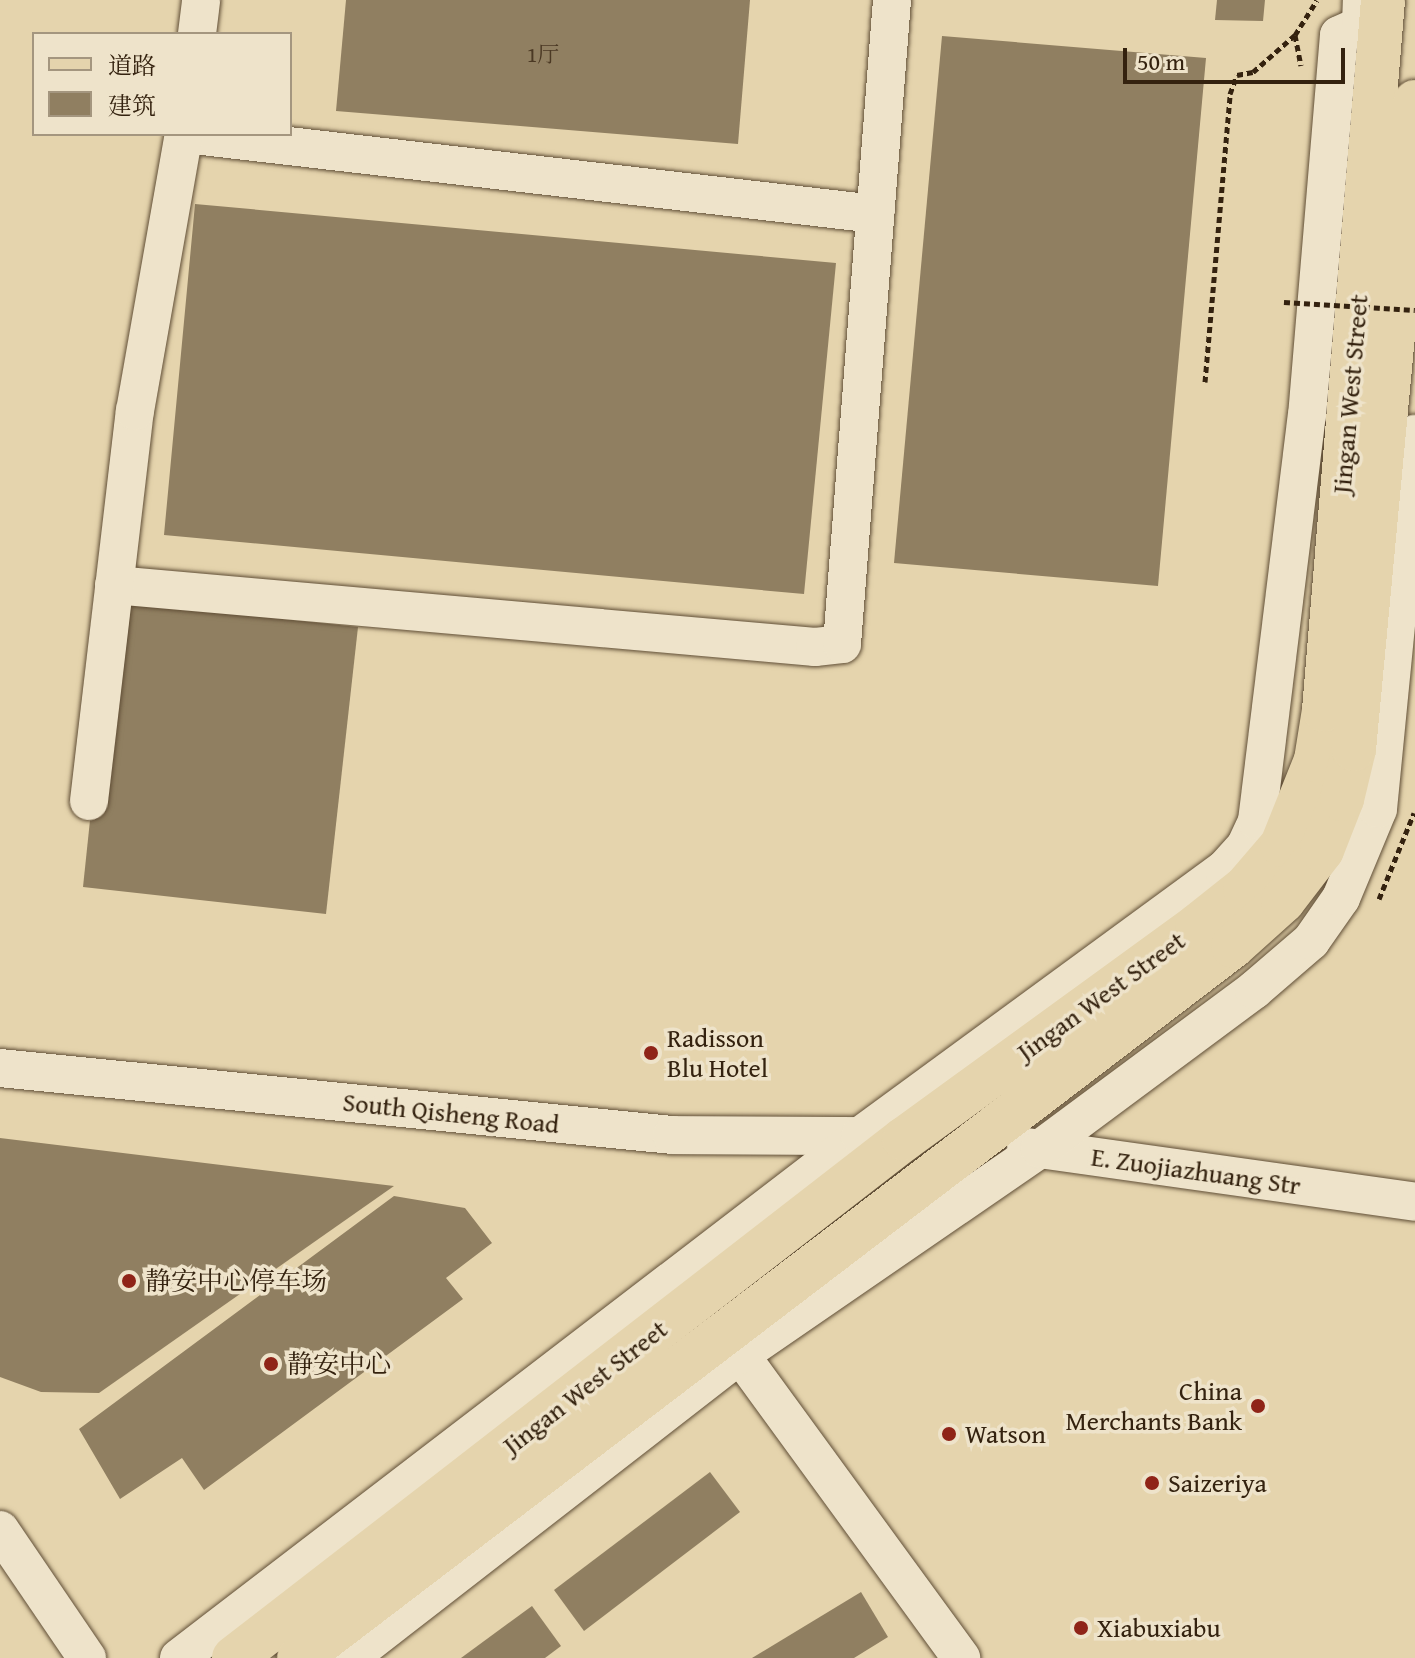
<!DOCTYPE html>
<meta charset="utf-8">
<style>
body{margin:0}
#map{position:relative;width:1415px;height:1658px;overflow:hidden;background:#e5d4ad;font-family:"Gentium Book Plus","Noto Serif SC",serif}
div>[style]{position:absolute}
.building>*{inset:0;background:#907f61}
.path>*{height:5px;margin-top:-2.5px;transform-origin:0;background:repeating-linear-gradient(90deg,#34220f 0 6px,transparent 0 10px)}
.roads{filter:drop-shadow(0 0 2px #604e36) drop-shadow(0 0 2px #604e36)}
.minor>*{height:38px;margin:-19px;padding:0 19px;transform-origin:19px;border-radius:19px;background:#eee3ca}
.major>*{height:44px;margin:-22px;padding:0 22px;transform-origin:22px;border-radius:22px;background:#e5d4ad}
.path-bridge>*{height:5px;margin-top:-2.5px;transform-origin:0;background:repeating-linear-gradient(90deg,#34220f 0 6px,transparent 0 10px)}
.dots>*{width:22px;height:22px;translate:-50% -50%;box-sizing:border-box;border:4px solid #eee3ca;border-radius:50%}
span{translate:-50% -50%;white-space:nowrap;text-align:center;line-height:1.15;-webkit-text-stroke:7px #eee3ca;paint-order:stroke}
.number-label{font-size:22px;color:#4b3924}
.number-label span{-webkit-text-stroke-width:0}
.street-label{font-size:26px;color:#34220f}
.poi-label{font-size:26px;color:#34220f}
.left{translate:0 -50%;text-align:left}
.right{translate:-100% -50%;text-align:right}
.legend{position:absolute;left:32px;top:32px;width:260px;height:104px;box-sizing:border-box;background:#eee3ca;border:2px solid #a4967f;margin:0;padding:10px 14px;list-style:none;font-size:24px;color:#34220f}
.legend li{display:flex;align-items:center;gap:16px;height:40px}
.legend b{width:40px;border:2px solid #a4967f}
.scale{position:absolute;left:1123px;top:48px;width:222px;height:36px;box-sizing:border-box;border:4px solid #34220f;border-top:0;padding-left:10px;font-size:24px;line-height:28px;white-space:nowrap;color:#34220f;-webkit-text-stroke:6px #eee3ca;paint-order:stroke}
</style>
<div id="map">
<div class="building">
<div style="clip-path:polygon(346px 0,750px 0,738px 144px,336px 111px)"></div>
<div style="clip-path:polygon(1217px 0,1265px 0,1263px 21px,1215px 20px)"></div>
<div style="clip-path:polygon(942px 36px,1206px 58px,1158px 586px,894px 563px)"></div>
<div style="clip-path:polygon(195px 204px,836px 263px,804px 594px,164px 535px)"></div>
<div style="clip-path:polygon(113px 601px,358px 627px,326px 914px,83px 887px)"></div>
<div style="clip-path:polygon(0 1138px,394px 1186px,99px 1393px,41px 1392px,0 1377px)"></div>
<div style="clip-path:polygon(394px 1196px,465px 1208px,492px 1243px,446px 1278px,463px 1299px,204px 1490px,182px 1458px,120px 1499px,79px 1429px)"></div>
<div style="clip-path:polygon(710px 1472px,740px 1512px,584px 1631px,554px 1590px)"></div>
<div style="clip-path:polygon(861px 1592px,888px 1637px,854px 1658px,752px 1658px)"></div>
<div style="clip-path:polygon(532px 1606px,561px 1646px,545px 1658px,461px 1658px)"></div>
</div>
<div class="path">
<div style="left:1295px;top:35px;width:31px;rotate:79deg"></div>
<div style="left:1205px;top:382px;width:289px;rotate:-85deg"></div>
<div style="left:1230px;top:94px;width:20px;rotate:-70deg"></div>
<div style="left:1237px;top:75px;width:16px;rotate:-11deg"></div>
<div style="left:1253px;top:72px;width:56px;rotate:-41.4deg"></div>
<div style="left:1295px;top:35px;width:41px;rotate:-57.8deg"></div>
<div style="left:1379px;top:899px;width:93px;rotate:-67.9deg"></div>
</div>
<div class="roads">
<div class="minor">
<div style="left:197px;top:34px;width:34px;rotate:-83deg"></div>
<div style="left:185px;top:134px;width:695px;rotate:6.61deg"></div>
<div style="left:114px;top:585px;width:704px;rotate:5.05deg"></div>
<div style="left:815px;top:647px;width:27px;rotate:-6deg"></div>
<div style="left:842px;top:644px;width:646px;rotate:-85.56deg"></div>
<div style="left:89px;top:801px;width:393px;rotate:-83.3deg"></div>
<div style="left:135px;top:411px;width:281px;rotate:-80deg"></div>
<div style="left:0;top:1068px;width:675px;rotate:5.69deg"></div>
<div style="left:672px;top:1135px;width:197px;rotate:0.3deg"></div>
<div style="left:1026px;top:1147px;width:393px;rotate:8deg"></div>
<div style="left:725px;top:1334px;width:401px;rotate:53.9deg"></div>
<div style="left:0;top:1530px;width:155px;rotate:55.8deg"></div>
<div style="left:179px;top:1658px;width:858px;rotate:-37.47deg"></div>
<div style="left:860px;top:1136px;width:451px;rotate:-36.2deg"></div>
<div style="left:1224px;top:870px;width:31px;rotate:-48deg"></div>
<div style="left:1245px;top:847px;width:29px;rotate:-65deg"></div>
<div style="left:1257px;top:821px;width:408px;rotate:-83deg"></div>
<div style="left:1307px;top:416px;width:382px;rotate:-85.2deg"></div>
<div style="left:1339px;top:35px;width:24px;rotate:-24deg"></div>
<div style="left:1361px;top:25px;width:25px;rotate:-88deg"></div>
<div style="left:349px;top:1658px;width:495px;rotate:-37.8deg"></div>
<div style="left:740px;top:1355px;width:364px;rotate:-34.5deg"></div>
<div style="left:1040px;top:1149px;width:267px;rotate:-36.6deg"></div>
<div style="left:1254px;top:990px;width:75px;rotate:-40.7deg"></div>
<div style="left:1311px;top:941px;width:52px;rotate:-55.1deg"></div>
<div style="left:1341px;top:898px;width:96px;rotate:-67.4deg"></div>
<div style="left:1378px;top:809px;width:377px;rotate:-84.4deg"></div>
</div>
<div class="major">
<div style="left:234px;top:1658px;width:848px;rotate:-37.76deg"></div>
<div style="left:904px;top:1139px;width:362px;rotate:-36deg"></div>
<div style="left:1197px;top:926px;width:61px;rotate:-38.4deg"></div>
<div style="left:1245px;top:888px;width:57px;rotate:-49.3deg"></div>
<div style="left:1282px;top:845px;width:92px;rotate:-68.2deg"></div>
<div style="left:1316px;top:760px;width:51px;rotate:-80.9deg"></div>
<div style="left:1324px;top:710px;width:712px;rotate:-85.25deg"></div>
<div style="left:299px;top:1658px;width:1174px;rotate:-37.32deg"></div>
<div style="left:1233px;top:946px;width:67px;rotate:-42deg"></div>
<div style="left:1283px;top:901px;width:64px;rotate:-52.6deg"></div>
<div style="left:1322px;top:850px;width:55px;rotate:-68.6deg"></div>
<div style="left:1342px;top:799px;width:51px;rotate:-76.5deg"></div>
<div style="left:1354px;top:749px;width:650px;rotate:-84.61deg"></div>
</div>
</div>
<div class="path-bridge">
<div style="left:1284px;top:302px;width:131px;rotate:3.5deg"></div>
</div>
<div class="dots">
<div style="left:651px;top:1053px;background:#8f2418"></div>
<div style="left:129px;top:1281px;background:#8f2418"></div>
<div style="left:271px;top:1364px;background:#8f2418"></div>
<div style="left:1258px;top:1406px;background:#8f2418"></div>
<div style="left:949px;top:1434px;background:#8f2418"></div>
<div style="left:1152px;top:1483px;background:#8f2418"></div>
<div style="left:1081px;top:1628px;background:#8f2418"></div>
</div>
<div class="number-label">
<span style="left:543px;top:55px">1厅</span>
</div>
<div class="street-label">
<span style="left:1350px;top:394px;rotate:-85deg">Jingan West Street</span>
<span style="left:1101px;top:996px;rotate:-36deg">Jingan West Street</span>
<span style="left:451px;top:1113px;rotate:6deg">South Qisheng Road</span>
<span style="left:1196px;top:1171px;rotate:8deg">E. Zuojiazhuang Str</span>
<span style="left:585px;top:1387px;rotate:-38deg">Jingan West Street</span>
</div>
<div class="poi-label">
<span class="left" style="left:667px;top:1053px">Radisson<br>Blu Hotel</span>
<span class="left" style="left:145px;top:1281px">静安中心停车场</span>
<span class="left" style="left:287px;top:1364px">静安中心</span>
<span class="right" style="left:1242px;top:1406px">China<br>Merchants Bank</span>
<span class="left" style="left:965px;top:1434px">Watson</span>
<span class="left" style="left:1168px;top:1483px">Saizeriya</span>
<span class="left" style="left:1097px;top:1628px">Xiabuxiabu</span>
</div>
<ul class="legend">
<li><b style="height:10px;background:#e5d4ad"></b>道路</li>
<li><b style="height:22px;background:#907f61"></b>建筑</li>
</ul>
<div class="scale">50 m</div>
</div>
